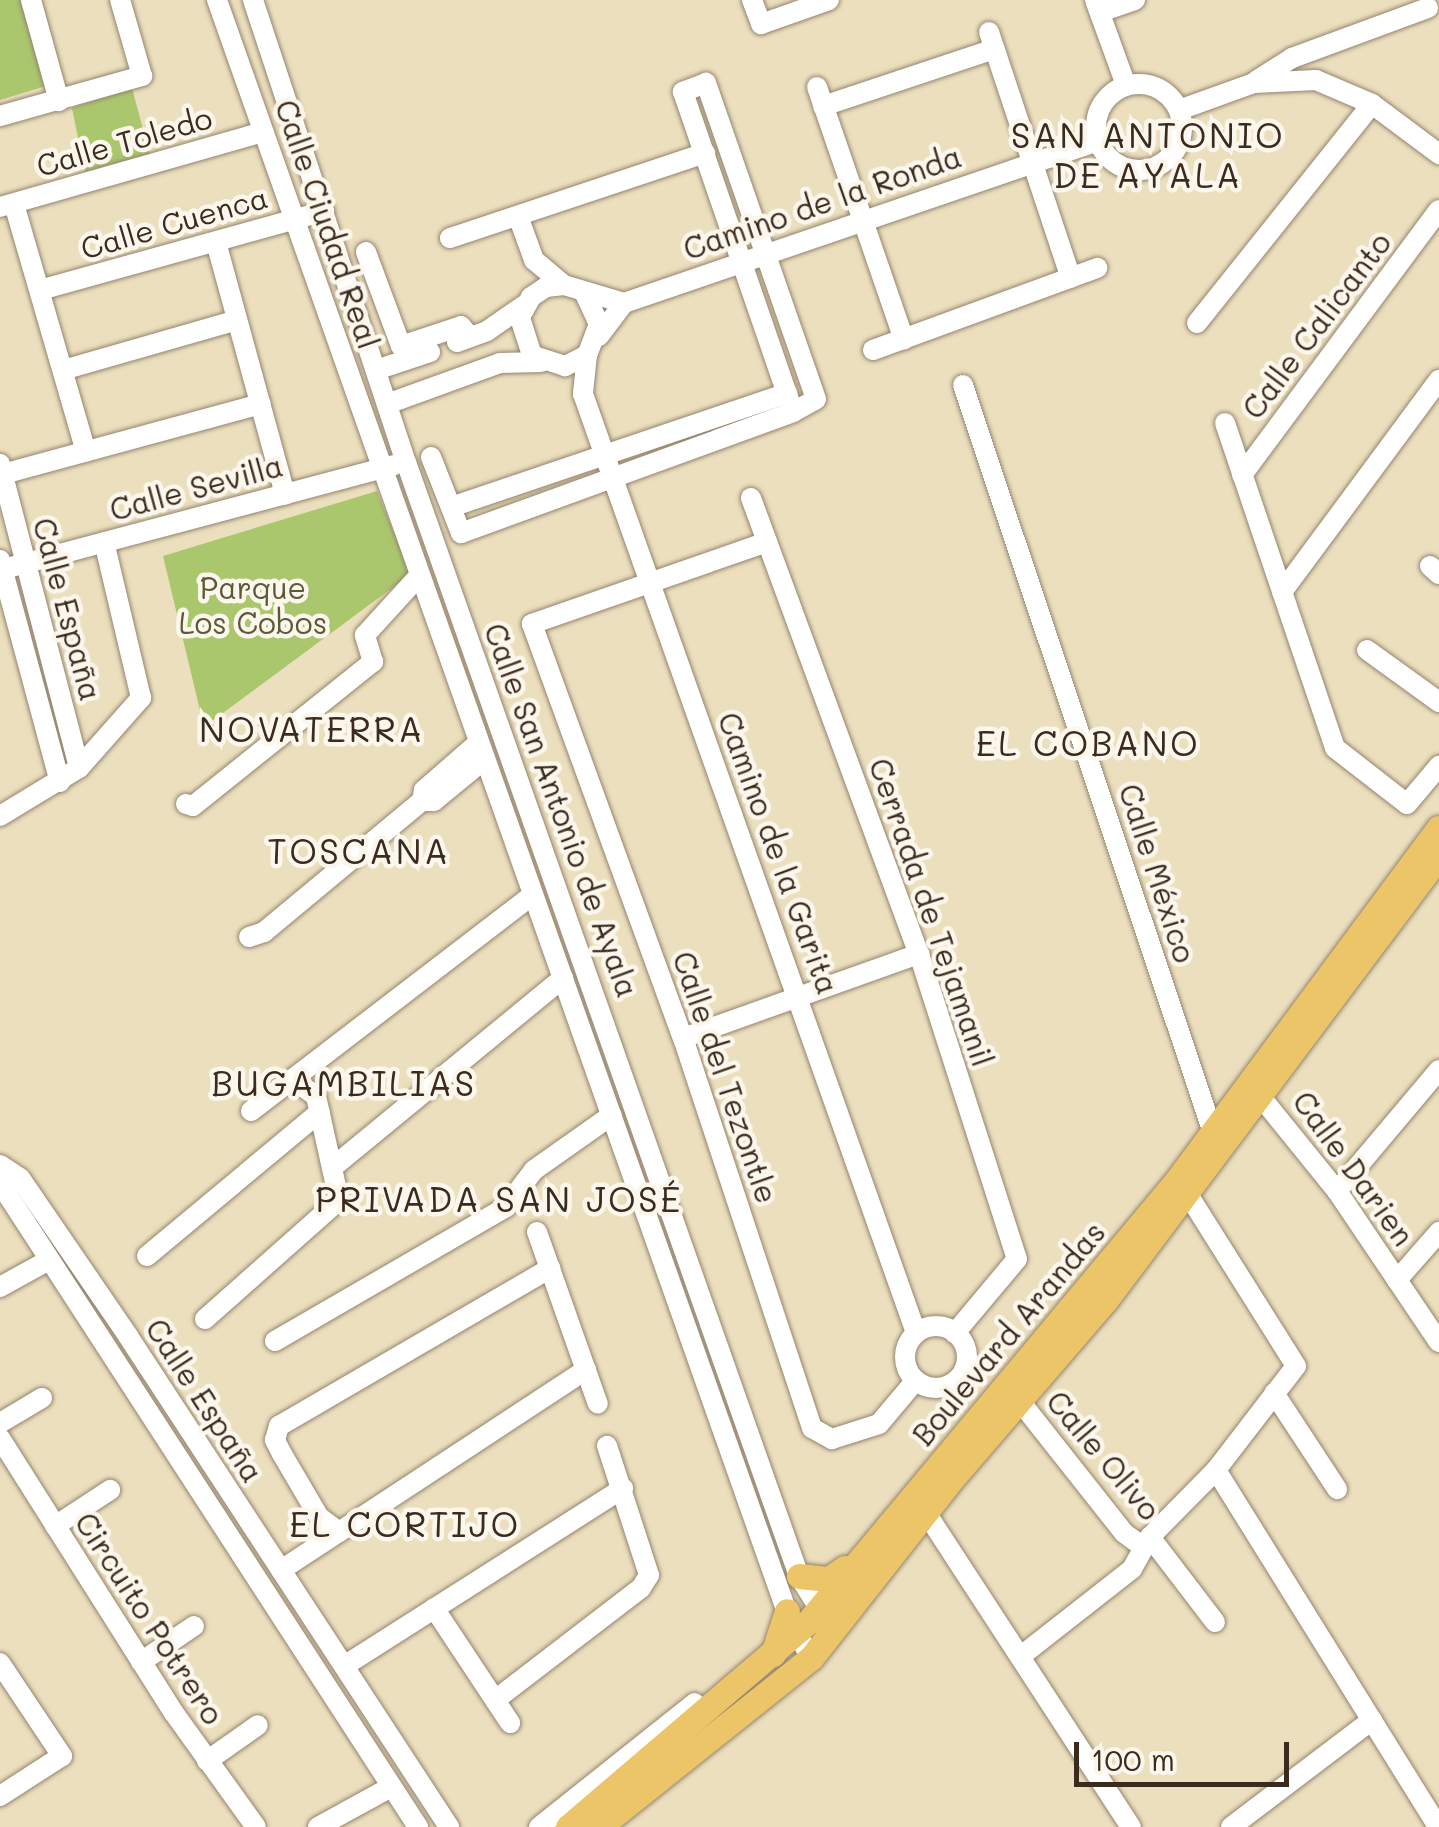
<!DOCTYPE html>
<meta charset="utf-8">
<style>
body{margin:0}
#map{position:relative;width:1439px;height:1827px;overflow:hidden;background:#ecdfbe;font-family:Mali,sans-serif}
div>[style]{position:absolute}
.green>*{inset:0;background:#aac76e}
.roads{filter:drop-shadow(0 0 2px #94846e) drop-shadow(0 0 2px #94846e)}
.minor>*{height:20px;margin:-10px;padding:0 10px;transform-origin:10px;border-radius:10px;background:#fff}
.minor>.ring{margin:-10px;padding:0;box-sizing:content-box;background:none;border:20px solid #fff;border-radius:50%}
.major>*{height:25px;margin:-12.5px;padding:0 12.5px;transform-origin:12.5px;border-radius:12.5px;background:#edc569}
span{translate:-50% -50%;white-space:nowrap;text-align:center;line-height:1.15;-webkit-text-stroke:9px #fbf7ec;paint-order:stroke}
.street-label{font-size:30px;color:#3b2a1e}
.park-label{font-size:30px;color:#5c5936}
.quarter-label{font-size:35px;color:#3b2a1e;letter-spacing:2.5px}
.scale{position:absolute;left:1074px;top:1742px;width:215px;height:45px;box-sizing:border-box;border:5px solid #3b2a1e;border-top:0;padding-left:12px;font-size:30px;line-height:35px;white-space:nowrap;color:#3b2a1e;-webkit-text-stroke:8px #fbf7ec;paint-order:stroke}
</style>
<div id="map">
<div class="green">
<div style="clip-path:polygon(0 0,20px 0,46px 86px,0 100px)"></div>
<div style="clip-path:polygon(132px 88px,150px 155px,85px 172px,72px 108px)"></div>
<div style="clip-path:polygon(377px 491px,411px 574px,204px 727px,163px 556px)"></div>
</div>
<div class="roads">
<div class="minor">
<div style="left:31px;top:0;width:105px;rotate:74.5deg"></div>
<div style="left:217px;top:0;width:1719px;rotate:70.53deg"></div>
<div style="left:790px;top:1621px;width:43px;rotate:60.4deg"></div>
<div style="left:253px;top:0;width:487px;rotate:71.7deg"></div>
<div style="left:406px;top:462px;width:1181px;rotate:70.57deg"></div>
<div style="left:799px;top:1576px;width:53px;rotate:58.1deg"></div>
<div style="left:752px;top:0;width:26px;rotate:69deg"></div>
<div style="left:761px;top:24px;width:72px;rotate:-19.4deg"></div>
<div style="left:1095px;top:0;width:90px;rotate:70deg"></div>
<div style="left:1100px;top:12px;width:37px;rotate:-19deg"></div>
<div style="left:989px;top:32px;width:259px;rotate:71.6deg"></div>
<div style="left:1256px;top:81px;width:43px;rotate:-32.6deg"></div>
<div style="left:1292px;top:58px;width:145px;rotate:-20.2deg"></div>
<div class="ring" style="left:1096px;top:84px;width:66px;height:66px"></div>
<div style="left:817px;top:87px;width:267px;rotate:71deg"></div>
<div style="left:823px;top:106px;width:180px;rotate:-18.4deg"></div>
<div style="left:1179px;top:110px;width:80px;rotate:-19.8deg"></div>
<div style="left:1254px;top:83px;width:62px;rotate:-2.8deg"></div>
<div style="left:1316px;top:80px;width:61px;rotate:23.2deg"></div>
<div style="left:1372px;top:104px;width:84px;rotate:36.7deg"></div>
<div style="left:0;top:116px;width:148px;rotate:-15.7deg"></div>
<div style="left:142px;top:76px;width:79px;rotate:-106.1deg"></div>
<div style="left:14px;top:204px;width:258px;rotate:73.8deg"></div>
<div style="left:0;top:207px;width:273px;rotate:-15.9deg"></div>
<div style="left:518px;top:216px;width:47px;rotate:70deg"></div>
<div style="left:534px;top:260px;width:39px;rotate:40deg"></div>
<div style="left:450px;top:238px;width:269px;rotate:-18.4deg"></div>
<div style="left:216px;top:242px;width:262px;rotate:74.7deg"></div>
<div style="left:366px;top:252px;width:100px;rotate:69.6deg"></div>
<div style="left:401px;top:346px;width:63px;rotate:-18.4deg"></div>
<div style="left:461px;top:326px;width:14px;rotate:51deg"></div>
<div style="left:40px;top:290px;width:295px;rotate:-15.5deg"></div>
<div style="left:585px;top:294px;width:33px;rotate:65deg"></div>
<div style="left:599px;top:324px;width:33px;rotate:111deg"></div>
<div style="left:587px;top:355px;width:25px;rotate:153deg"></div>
<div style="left:565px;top:366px;width:35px;rotate:-162deg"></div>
<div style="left:532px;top:355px;width:40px;rotate:-108deg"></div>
<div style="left:520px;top:317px;width:23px;rotate:-61deg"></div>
<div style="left:531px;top:297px;width:18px;rotate:-34deg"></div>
<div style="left:546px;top:287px;width:18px;rotate:-6deg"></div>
<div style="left:564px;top:285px;width:63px;rotate:16.7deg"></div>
<div style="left:1197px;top:323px;width:280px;rotate:-51.4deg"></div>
<div style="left:599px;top:336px;width:41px;rotate:-52.9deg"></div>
<div style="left:624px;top:303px;width:501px;rotate:-18.87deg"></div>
<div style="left:457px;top:342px;width:32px;rotate:-20deg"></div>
<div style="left:487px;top:331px;width:44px;rotate:-34.8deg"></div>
<div style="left:873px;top:350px;width:239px;rotate:-20.1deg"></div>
<div style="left:587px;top:355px;width:39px;rotate:96deg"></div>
<div style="left:583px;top:394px;width:996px;rotate:70.47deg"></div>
<div style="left:63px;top:370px;width:181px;rotate:-16deg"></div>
<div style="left:376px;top:370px;width:57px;rotate:-18.4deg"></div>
<div style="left:963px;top:385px;width:798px;rotate:71.52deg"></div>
<div style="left:387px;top:404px;width:120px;rotate:-19.9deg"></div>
<div style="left:500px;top:363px;width:41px;rotate:-1.4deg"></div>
<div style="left:1225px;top:423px;width:343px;rotate:71.3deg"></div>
<div style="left:1335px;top:748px;width:91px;rotate:37.9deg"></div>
<div style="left:1407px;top:804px;width:50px;rotate:-49.9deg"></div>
<div style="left:431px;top:457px;width:82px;rotate:68.5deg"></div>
<div style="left:461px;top:533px;width:353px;rotate:-20deg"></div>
<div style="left:793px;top:412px;width:26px;rotate:-29deg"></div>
<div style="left:816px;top:399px;width:335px;rotate:-109.2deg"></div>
<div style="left:706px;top:83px;width:25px;rotate:159deg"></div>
<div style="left:683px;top:92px;width:338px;rotate:71deg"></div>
<div style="left:0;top:464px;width:314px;rotate:75.4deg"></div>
<div style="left:3px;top:474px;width:267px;rotate:-15.2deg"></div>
<div style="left:1242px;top:475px;width:330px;rotate:-53.4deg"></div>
<div style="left:751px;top:498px;width:486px;rotate:69.8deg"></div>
<div style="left:919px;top:954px;width:320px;rotate:72.2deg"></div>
<div style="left:1017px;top:1259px;width:97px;rotate:130deg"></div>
<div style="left:451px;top:507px;width:355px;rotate:-18.7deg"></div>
<div style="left:767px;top:542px;width:249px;rotate:160.8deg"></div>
<div style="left:532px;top:624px;width:441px;rotate:70deg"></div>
<div style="left:683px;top:1038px;width:411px;rotate:71.7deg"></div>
<div style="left:812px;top:1428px;width:23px;rotate:29deg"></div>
<div style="left:832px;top:1439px;width:49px;rotate:-17.7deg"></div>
<div style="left:879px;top:1424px;width:57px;rotate:-49.9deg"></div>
<div style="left:0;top:560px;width:230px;rotate:74.9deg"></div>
<div style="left:1430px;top:566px;width:12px;rotate:42deg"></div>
<div style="left:0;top:570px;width:408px;rotate:-14.9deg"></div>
<div style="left:1282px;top:592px;width:264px;rotate:-53.5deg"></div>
<div style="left:1367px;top:650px;width:89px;rotate:35.8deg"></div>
<div style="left:422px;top:801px;width:11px;rotate:-80deg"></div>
<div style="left:424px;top:790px;width:72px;rotate:-41deg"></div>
<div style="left:186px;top:804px;width:7px;rotate:16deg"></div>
<div style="left:193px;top:806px;width:231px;rotate:-38.7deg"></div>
<div style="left:373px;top:662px;width:28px;rotate:-107deg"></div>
<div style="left:365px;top:635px;width:79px;rotate:-47.6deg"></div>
<div style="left:0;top:816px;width:92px;rotate:-31.3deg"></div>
<div style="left:79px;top:768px;width:94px;rotate:-48.5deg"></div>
<div style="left:141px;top:698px;width:160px;rotate:-103.3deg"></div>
<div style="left:249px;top:937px;width:16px;rotate:-18deg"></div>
<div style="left:264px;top:932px;width:205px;rotate:-39.7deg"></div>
<div style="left:422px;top:801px;width:12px"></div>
<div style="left:434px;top:801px;width:65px;rotate:-39.4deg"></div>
<div style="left:683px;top:1038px;width:251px;rotate:-19.6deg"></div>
<div style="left:1252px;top:1086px;width:135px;rotate:51deg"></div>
<div style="left:1337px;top:1191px;width:182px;rotate:56deg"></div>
<div style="left:251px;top:1111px;width:355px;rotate:-37.5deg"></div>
<div style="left:0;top:1165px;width:24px;rotate:33deg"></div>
<div style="left:20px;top:1178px;width:191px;rotate:55.6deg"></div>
<div style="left:128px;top:1336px;width:587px;rotate:56.82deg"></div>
<div style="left:333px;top:1167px;width:298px;rotate:-39.4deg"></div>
<div style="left:0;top:1183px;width:768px;rotate:57.01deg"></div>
<div style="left:1337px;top:1191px;width:158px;rotate:-49.9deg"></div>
<div style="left:537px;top:1232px;width:182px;rotate:70.5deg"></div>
<div style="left:147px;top:1256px;width:225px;rotate:-39.8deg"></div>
<div style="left:1397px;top:1280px;width:64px;rotate:-48.8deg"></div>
<div style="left:0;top:1287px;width:56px;rotate:-28.9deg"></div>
<div style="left:205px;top:1319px;width:179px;rotate:-41.6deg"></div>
<div style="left:339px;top:1200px;width:107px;rotate:-102.5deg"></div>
<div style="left:316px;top:1096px;width:29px;rotate:-145deg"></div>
<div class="ring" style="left:905px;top:1326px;width:42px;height:42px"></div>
<div style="left:275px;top:1341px;width:267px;rotate:-30.1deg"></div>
<div style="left:506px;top:1207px;width:46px;rotate:-52.9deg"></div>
<div style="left:534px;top:1170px;width:95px;rotate:-35.2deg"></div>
<div style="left:1274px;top:1393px;width:115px;rotate:56.7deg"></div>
<div style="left:1019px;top:1400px;width:169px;rotate:51.7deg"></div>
<div style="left:1124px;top:1533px;width:24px;rotate:36deg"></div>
<div style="left:0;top:1423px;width:49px;rotate:-30.8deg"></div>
<div style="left:0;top:1438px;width:325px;rotate:57.7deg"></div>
<div style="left:174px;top:1713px;width:140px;rotate:54.3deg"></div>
<div style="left:1216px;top:1470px;width:420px;rotate:58.1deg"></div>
<div style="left:919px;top:1502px;width:388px;rotate:56.9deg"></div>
<div style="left:55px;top:1526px;width:66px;rotate:-33.2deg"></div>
<div style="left:339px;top:1532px;width:25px;rotate:-143deg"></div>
<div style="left:319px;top:1517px;width:73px;rotate:-120.4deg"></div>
<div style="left:282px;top:1454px;width:16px;rotate:-117deg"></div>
<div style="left:275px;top:1440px;width:15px;rotate:-74deg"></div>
<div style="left:279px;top:1426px;width:314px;rotate:-30.2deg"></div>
<div style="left:1150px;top:1537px;width:107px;rotate:52.6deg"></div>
<div style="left:281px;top:1570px;width:365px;rotate:-33.3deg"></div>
<div style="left:434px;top:1608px;width:138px;rotate:56.5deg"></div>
<div style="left:1021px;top:1656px;width:141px;rotate:-38.1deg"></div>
<div style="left:1132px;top:1569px;width:37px;rotate:-61deg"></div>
<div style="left:1150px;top:1537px;width:94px;rotate:-45.4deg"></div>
<div style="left:1216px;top:1470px;width:131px;rotate:-52.4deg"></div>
<div style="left:1296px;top:1366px;width:218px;rotate:-122.2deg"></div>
<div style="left:141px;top:1662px;width:64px;rotate:-34.2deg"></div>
<div style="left:0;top:1663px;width:112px;rotate:56.3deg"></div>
<div style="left:62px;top:1756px;width:74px;rotate:147.2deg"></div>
<div style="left:344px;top:1666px;width:331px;rotate:-32.5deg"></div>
<div style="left:495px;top:1700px;width:184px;rotate:-37.5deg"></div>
<div style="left:641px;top:1588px;width:15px;rotate:-58deg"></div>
<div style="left:649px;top:1575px;width:136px;rotate:-108deg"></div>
<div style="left:207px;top:1761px;width:62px;rotate:-35.2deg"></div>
<div style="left:318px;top:1827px;width:83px;rotate:-28.7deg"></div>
<div style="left:539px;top:1827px;width:199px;rotate:-38.5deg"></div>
<div style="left:1231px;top:1827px;width:177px;rotate:-37.2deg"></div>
</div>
<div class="major">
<div style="left:799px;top:1576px;width:30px;rotate:6deg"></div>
<div style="left:829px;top:1579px;width:19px;rotate:-35deg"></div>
<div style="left:773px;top:1654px;width:45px;rotate:-72deg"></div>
<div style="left:568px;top:1827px;width:316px;rotate:-40.5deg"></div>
<div style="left:808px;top:1622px;width:577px;rotate:-50.13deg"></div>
<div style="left:1178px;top:1179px;width:437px;rotate:-53.4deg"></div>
<div style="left:599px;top:1827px;width:271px;rotate:-38.6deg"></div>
<div style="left:811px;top:1658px;width:234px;rotate:-51.8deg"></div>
<div style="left:956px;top:1474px;width:228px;rotate:-49.3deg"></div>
<div style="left:1105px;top:1301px;width:551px;rotate:-53.11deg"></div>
</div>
</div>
<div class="street-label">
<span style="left:124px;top:141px;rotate:-16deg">Calle Toledo</span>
<span style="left:822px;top:202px;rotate:-19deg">Camino de la Ronda</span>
<span style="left:174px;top:222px;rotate:-16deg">Calle Cuenca</span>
<span style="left:328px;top:224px;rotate:71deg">Calle Ciudad Real</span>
<span style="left:1316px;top:325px;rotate:-53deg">Calle Calicanto</span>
<span style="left:196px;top:487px;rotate:-15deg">Calle Sevilla</span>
<span style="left:68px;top:609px;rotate:75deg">Calle España</span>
<span style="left:562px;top:810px;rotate:70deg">Calle San Antonio de Ayala</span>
<span style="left:779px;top:853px;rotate:70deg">Camino de la Garita</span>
<span style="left:1158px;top:873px;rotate:72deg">Calle México</span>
<span style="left:932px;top:912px;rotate:71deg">Cerrada de Tejamanil</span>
<span style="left:726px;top:1077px;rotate:71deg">Calle del Tezontle</span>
<span style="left:1354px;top:1168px;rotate:54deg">Calle Darien</span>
<span style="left:1008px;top:1333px;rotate:-50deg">Boulevard Arandas</span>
<span style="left:205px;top:1400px;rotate:57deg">Calle España</span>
<span style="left:1104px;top:1455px;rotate:50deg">Calle Olivo</span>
<span style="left:150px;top:1618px;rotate:57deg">Circuito Potrero</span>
</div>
<div class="park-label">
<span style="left:253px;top:604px">Parque<br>Los Cobos</span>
</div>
<div class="quarter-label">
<span style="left:1148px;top:154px">SAN ANTONIO<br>DE AYALA</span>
<span style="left:312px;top:728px">NOVATERRA</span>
<span style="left:1088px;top:742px">EL COBANO</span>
<span style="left:359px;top:850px">TOSCANA</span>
<span style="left:344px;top:1082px">BUGAMBILIAS</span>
<span style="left:499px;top:1198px">PRIVADA SAN JOSÉ</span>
<span style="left:405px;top:1523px">EL CORTIJO</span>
</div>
<div class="scale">100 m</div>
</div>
